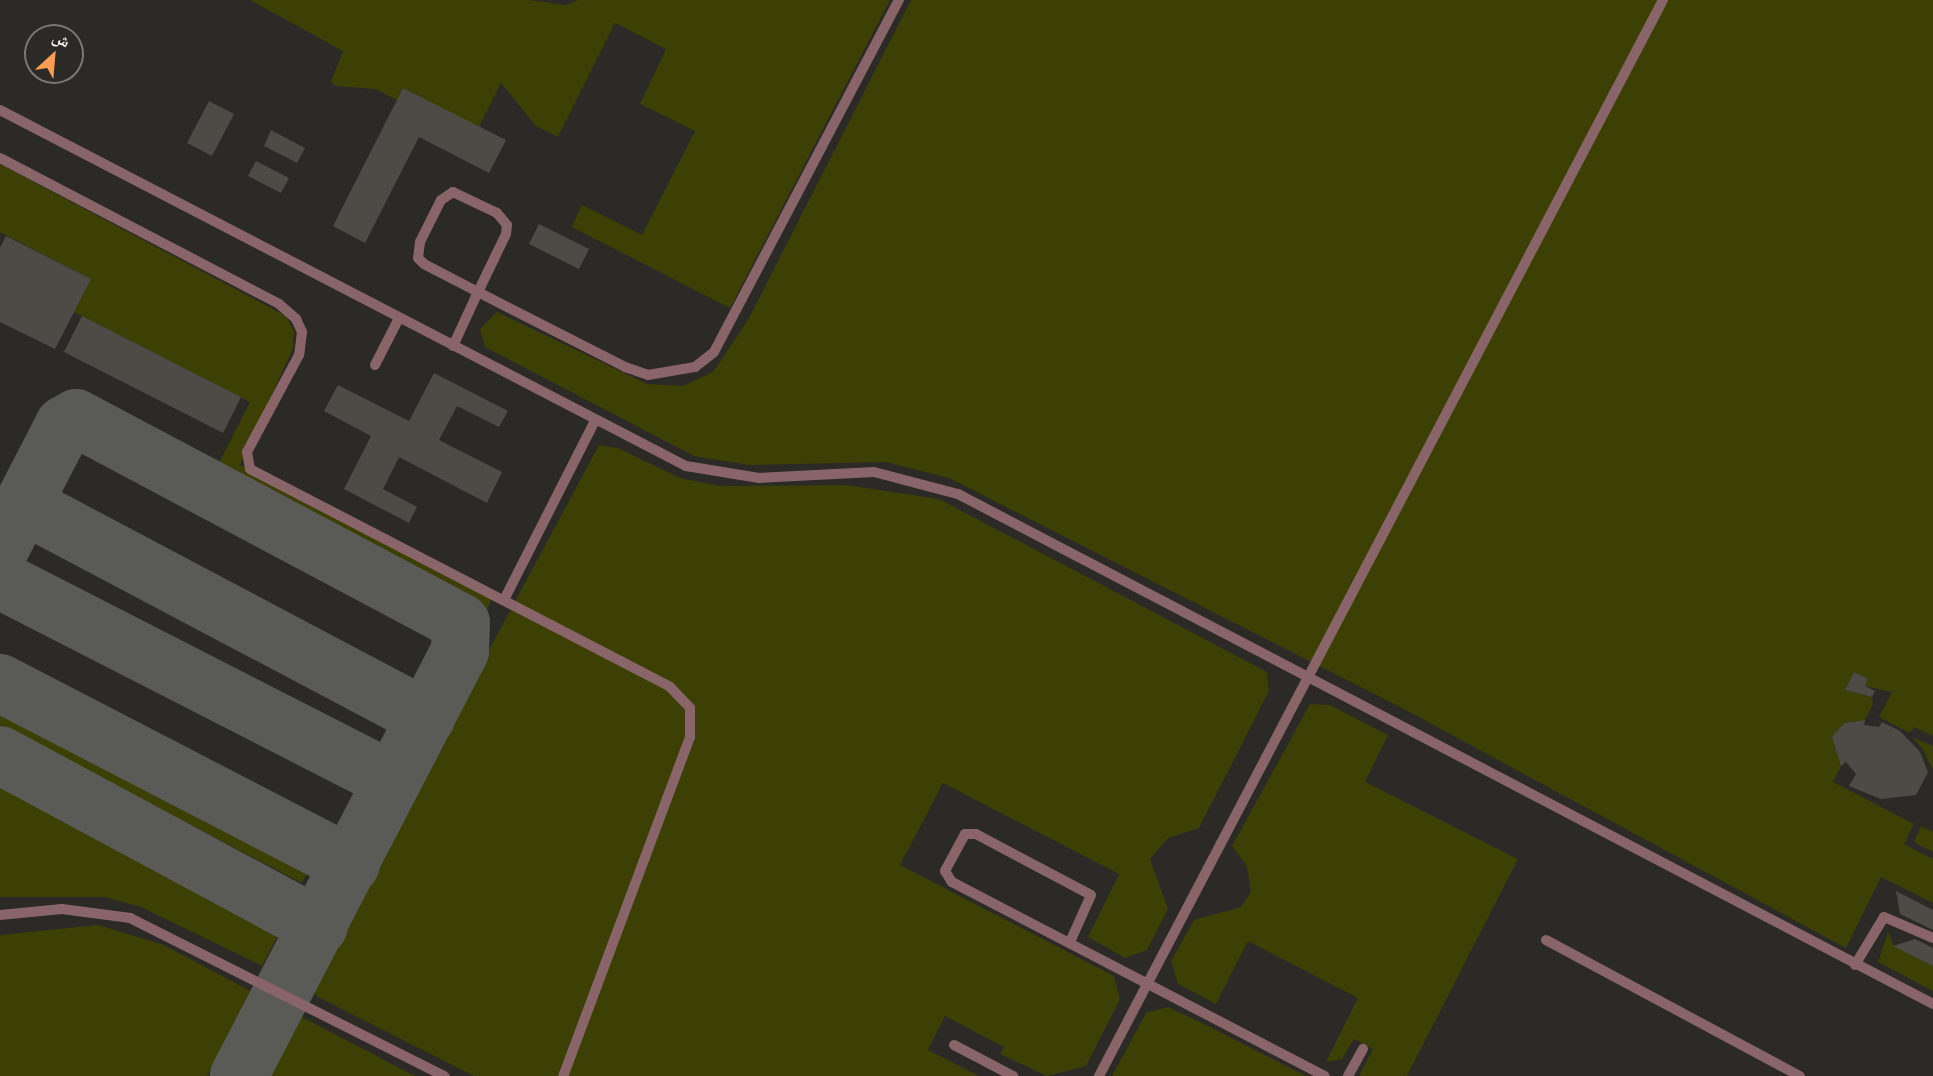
<!DOCTYPE html>
<meta charset="utf-8">
<style>
body{margin:0}
#map{position:relative;width:1933px;height:1076px;overflow:hidden;background:#2b2a26;font-family:"Varela Round","Noto Naskh Arabic",sans-serif}
div>[style]{position:absolute}
.green>*{inset:0;background:#3d4005}
.taxiway>*{height:58px;margin:-29px;padding:0 29px;transform-origin:29px;border-radius:29px;background:#5a5a56}
.building>*{inset:0;background:#4c4b46}
.service>*{height:10px;margin:-5px;padding:0 5px;transform-origin:5px;border-radius:5px;background:#89656a}
span{translate:-50% -50%;white-space:nowrap;text-align:center;line-height:1.15;-webkit-text-stroke:6px #2b2a26;paint-order:stroke}
.north{position:absolute;left:24px;top:24px;width:60px;height:60px;box-sizing:border-box;background:#2b2a26;border:2px solid #797875;border-radius:50%;rotate:26deg;font-size:16px;font-weight:700;line-height:24px;text-align:center;color:#efeeec}
.north::after{content:'';display:block;margin:auto;width:21px;height:27px;background:#fc9d53;clip-path:polygon(50% 0,100% 100%,50% 72%,0 100%)}
</style>
<div id="map">
<div class="green">
<div style="clip-path:polygon(250px 0,529px 0,566px 5px,578px 0,890px 0,730px 308px,572px 227px,582px 205px,642px 235px,695px 131px,640px 104px,666px 49px,615px 23px,558px 137px,536px 126px,501px 83px,479px 127px,403px 88px,397px 100px,375px 89px,335px 86px,331px 81px,343px 51px)"></div>
<div style="clip-path:polygon(911px 0,1933px 0,1933px 736px,1914px 727px,1910px 733px,1879px 717px,1892px 692px,1865px 686px,1868px 679px,1854px 672px,1845px 690px,1872px 697px,1873px 704px,1865px 720px,1844px 723px,1832px 737px,1841px 766px,1833px 782px,1914px 824px,1904px 844px,1933px 859px,1933px 903px,1881px 877px,1846px 948px,1402px 708px,949px 478px,886px 462px,749px 465px,694px 456px,485px 347px,480px 329px,497px 312px,647px 384px,683px 386px,713px 372px,749px 318px)"></div>
<div style="clip-path:polygon(0 164px,286px 316px,294px 331px,293px 348px,240px 465px,492px 599px,487px 610px,217px 467px,250px 402px,74px 312px,91px 279px,0 232px)"></div>
<div style="clip-path:polygon(599px 445px,618px 448px,680px 478px,720px 486px,846px 485px,939px 499px,1267px 672px,1269px 691px,1199px 828px,1168px 838px,1150px 859px,1168px 909px,1147px 950px,1125px 958px,1088px 937px,1119px 874px,943px 783px,900px 865px,1114px 976px,1120px 999px,1086px 1066px,1047px 1076px,1000px 1054px,1004px 1047px,945px 1016px,928px 1050px,979px 1076px,474px 1076px,316px 996px,313px 984px,360px 890px)"></div>
<div style="clip-path:polygon(0 704px,311px 865px,302px 883px,0 725px)"></div>
<div style="clip-path:polygon(1310px 704px,1330px 705px,1388px 735px,1365px 782px,1518px 859px,1407px 1076px,1359px 1076px,1373px 1049px,1354px 1039px,1342px 1059px,1326px 1062px,1358px 998px,1248px 941px,1216px 1004px,1178px 984px,1171px 961px,1194px 920px,1241px 907px,1251px 892px,1247px 866px,1232px 846px)"></div>
<div style="clip-path:polygon(1912px 737px,1933px 746px,1933px 770px,1922px 748px)"></div>
<div style="clip-path:polygon(0 787px,279px 933px,262px 966px,141px 907px,105px 897px,0 897px)"></div>
<div style="clip-path:polygon(1921px 826px,1933px 832px,1933px 852px,1914px 842px)"></div>
<div style="clip-path:polygon(98px 925px,164px 945px,250px 991px,207px 1076px,0 1076px,0 935px)"></div>
<div style="clip-path:polygon(1888px 932px,1894px 946px,1933px 966px,1933px 991px,1878px 962px)"></div>
<div style="clip-path:polygon(1168px 1007px,1206px 1025px,1306px 1076px,1112px 1076px,1146px 1013px)"></div>
<div style="clip-path:polygon(298px 1015px,415px 1076px,265px 1076px)"></div>
</div>
<div class="taxiway">
<div style="left:24px;top:505px;width:455px;rotate:27.9deg"></div>
<div style="left:0;top:549px;width:140px;rotate:-62.7deg"></div>
<div style="left:64px;top:425px;width:14px;rotate:-30deg"></div>
<div style="left:76px;top:418px;width:436px;rotate:28deg"></div>
<div style="left:461px;top:623px;width:28px;rotate:92deg"></div>
<div style="left:460px;top:651px;width:479px;rotate:117.5deg"></div>
<div style="left:0;top:580px;width:441px;rotate:27.1deg"></div>
<div style="left:0;top:683px;width:395px;rotate:27.4deg"></div>
<div style="left:0;top:755px;width:362px;rotate:28.3deg"></div>
</div>
<div class="building">
<div style="clip-path:polygon(403px 88px,506px 140px,489px 173px,419px 137px,365px 243px,333px 226px)"></div>
<div style="clip-path:polygon(209px 101px,234px 114px,212px 156px,187px 143px)"></div>
<div style="clip-path:polygon(271px 130px,305px 148px,297px 163px,264px 146px)"></div>
<div style="clip-path:polygon(256px 161px,289px 178px,281px 193px,248px 176px)"></div>
<div style="clip-path:polygon(539px 224px,589px 249px,579px 269px,529px 244px)"></div>
<div style="clip-path:polygon(6px 236px,91px 279px,55px 349px,0 322px,0 248px)"></div>
<div style="clip-path:polygon(82px 316px,241px 397px,223px 433px,64px 352px)"></div>
<div style="clip-path:polygon(434px 373px,508px 411px,499px 427px,457px 406px,439px 440px,502px 472px,487px 503px,399px 457px,383px 489px,417px 507px,409px 523px,344px 489px,371px 436px,324px 411px,338px 385px,409px 421px)"></div>
<div style="clip-path:polygon(1854px 672px,1868px 679px,1865px 686px,1875px 691px,1872px 697px,1845px 690px)"></div>
<div style="clip-path:polygon(1865px 720px,1864px 725px,1879px 727px,1882px 722px,1900px 731px,1920px 752px,1928px 772px,1916px 795px,1881px 799px,1849px 786px,1856px 774px,1846px 762px,1841px 766px,1832px 737px,1844px 723px)"></div>
<div style="clip-path:polygon(1896px 891px,1933px 910px,1933px 930px,1900px 914px)"></div>
<div style="clip-path:polygon(1915px 939px,1933px 948px,1933px 966px,1893px 946px)"></div>
</div>
<div class="service">
<div style="left:0;top:110px;width:773px;rotate:27.43deg"></div>
<div style="left:686px;top:466px;width:74px;rotate:9.3deg"></div>
<div style="left:759px;top:478px;width:115px;rotate:-3deg"></div>
<div style="left:874px;top:472px;width:87px;rotate:14.7deg"></div>
<div style="left:958px;top:494px;width:1100px;rotate:27.61deg"></div>
<div style="left:0;top:158px;width:315px;rotate:27.6deg"></div>
<div style="left:279px;top:304px;width:23px;rotate:41deg"></div>
<div style="left:296px;top:319px;width:14px;rotate:65deg"></div>
<div style="left:302px;top:332px;width:23px;rotate:97deg"></div>
<div style="left:299px;top:355px;width:110px;rotate:118.2deg"></div>
<div style="left:247px;top:452px;width:17px;rotate:80deg"></div>
<div style="left:250px;top:469px;width:473px;rotate:27.4deg"></div>
<div style="left:670px;top:687px;width:29px;rotate:46deg"></div>
<div style="left:690px;top:708px;width:29px;rotate:90deg"></div>
<div style="left:690px;top:737px;width:362px;rotate:110.5deg"></div>
<div style="left:453px;top:346px;width:60px;rotate:-65.2deg"></div>
<div style="left:478px;top:292px;width:64px;rotate:-64.2deg"></div>
<div style="left:506px;top:234px;width:9px;rotate:-84deg"></div>
<div style="left:507px;top:225px;width:16px;rotate:-130deg"></div>
<div style="left:497px;top:213px;width:49px;rotate:-154.5deg"></div>
<div style="left:453px;top:192px;width:14px;rotate:146deg"></div>
<div style="left:441px;top:200px;width:47px;rotate:116.6deg"></div>
<div style="left:420px;top:242px;width:16px;rotate:97deg"></div>
<div style="left:418px;top:258px;width:8px;rotate:45deg"></div>
<div style="left:424px;top:264px;width:61px;rotate:27.4deg"></div>
<div style="left:478px;top:292px;width:165px;rotate:27deg"></div>
<div style="left:625px;top:367px;width:24px;rotate:19deg"></div>
<div style="left:648px;top:375px;width:48px;rotate:-9.7deg"></div>
<div style="left:695px;top:367px;width:24px;rotate:-38deg"></div>
<div style="left:714px;top:352px;width:398px;rotate:-62.3deg"></div>
<div style="left:375px;top:365px;width:53px;rotate:-62.9deg"></div>
<div style="left:504px;top:600px;width:201px;rotate:-63.1deg"></div>
<div style="left:0;top:915px;width:62px;rotate:-5.5deg"></div>
<div style="left:62px;top:909px;width:69px;rotate:7.5deg"></div>
<div style="left:130px;top:918px;width:352px;rotate:26.7deg"></div>
<div style="left:1546px;top:940px;width:288px;rotate:28.2deg"></div>
<div style="left:1070px;top:942px;width:51px;rotate:-65.9deg"></div>
<div style="left:1091px;top:895px;width:130px;rotate:-152.1deg"></div>
<div style="left:976px;top:834px;width:11px;rotate:180deg"></div>
<div style="left:965px;top:834px;width:42px;rotate:118.4deg"></div>
<div style="left:945px;top:871px;width:13px;rotate:58deg"></div>
<div style="left:952px;top:882px;width:420px;rotate:27.5deg"></div>
<div style="left:1855px;top:965px;width:56px;rotate:-58.9deg"></div>
<div style="left:1884px;top:917px;width:53px;rotate:23.2deg"></div>
<div style="left:954px;top:1045px;width:67px;rotate:27.7deg"></div>
<div style="left:1099px;top:1076px;width:1215px;rotate:-62.34deg"></div>
<div style="left:1348px;top:1076px;width:31px;rotate:-61deg"></div>
</div>
<div class="north">ش</div>
</div>
